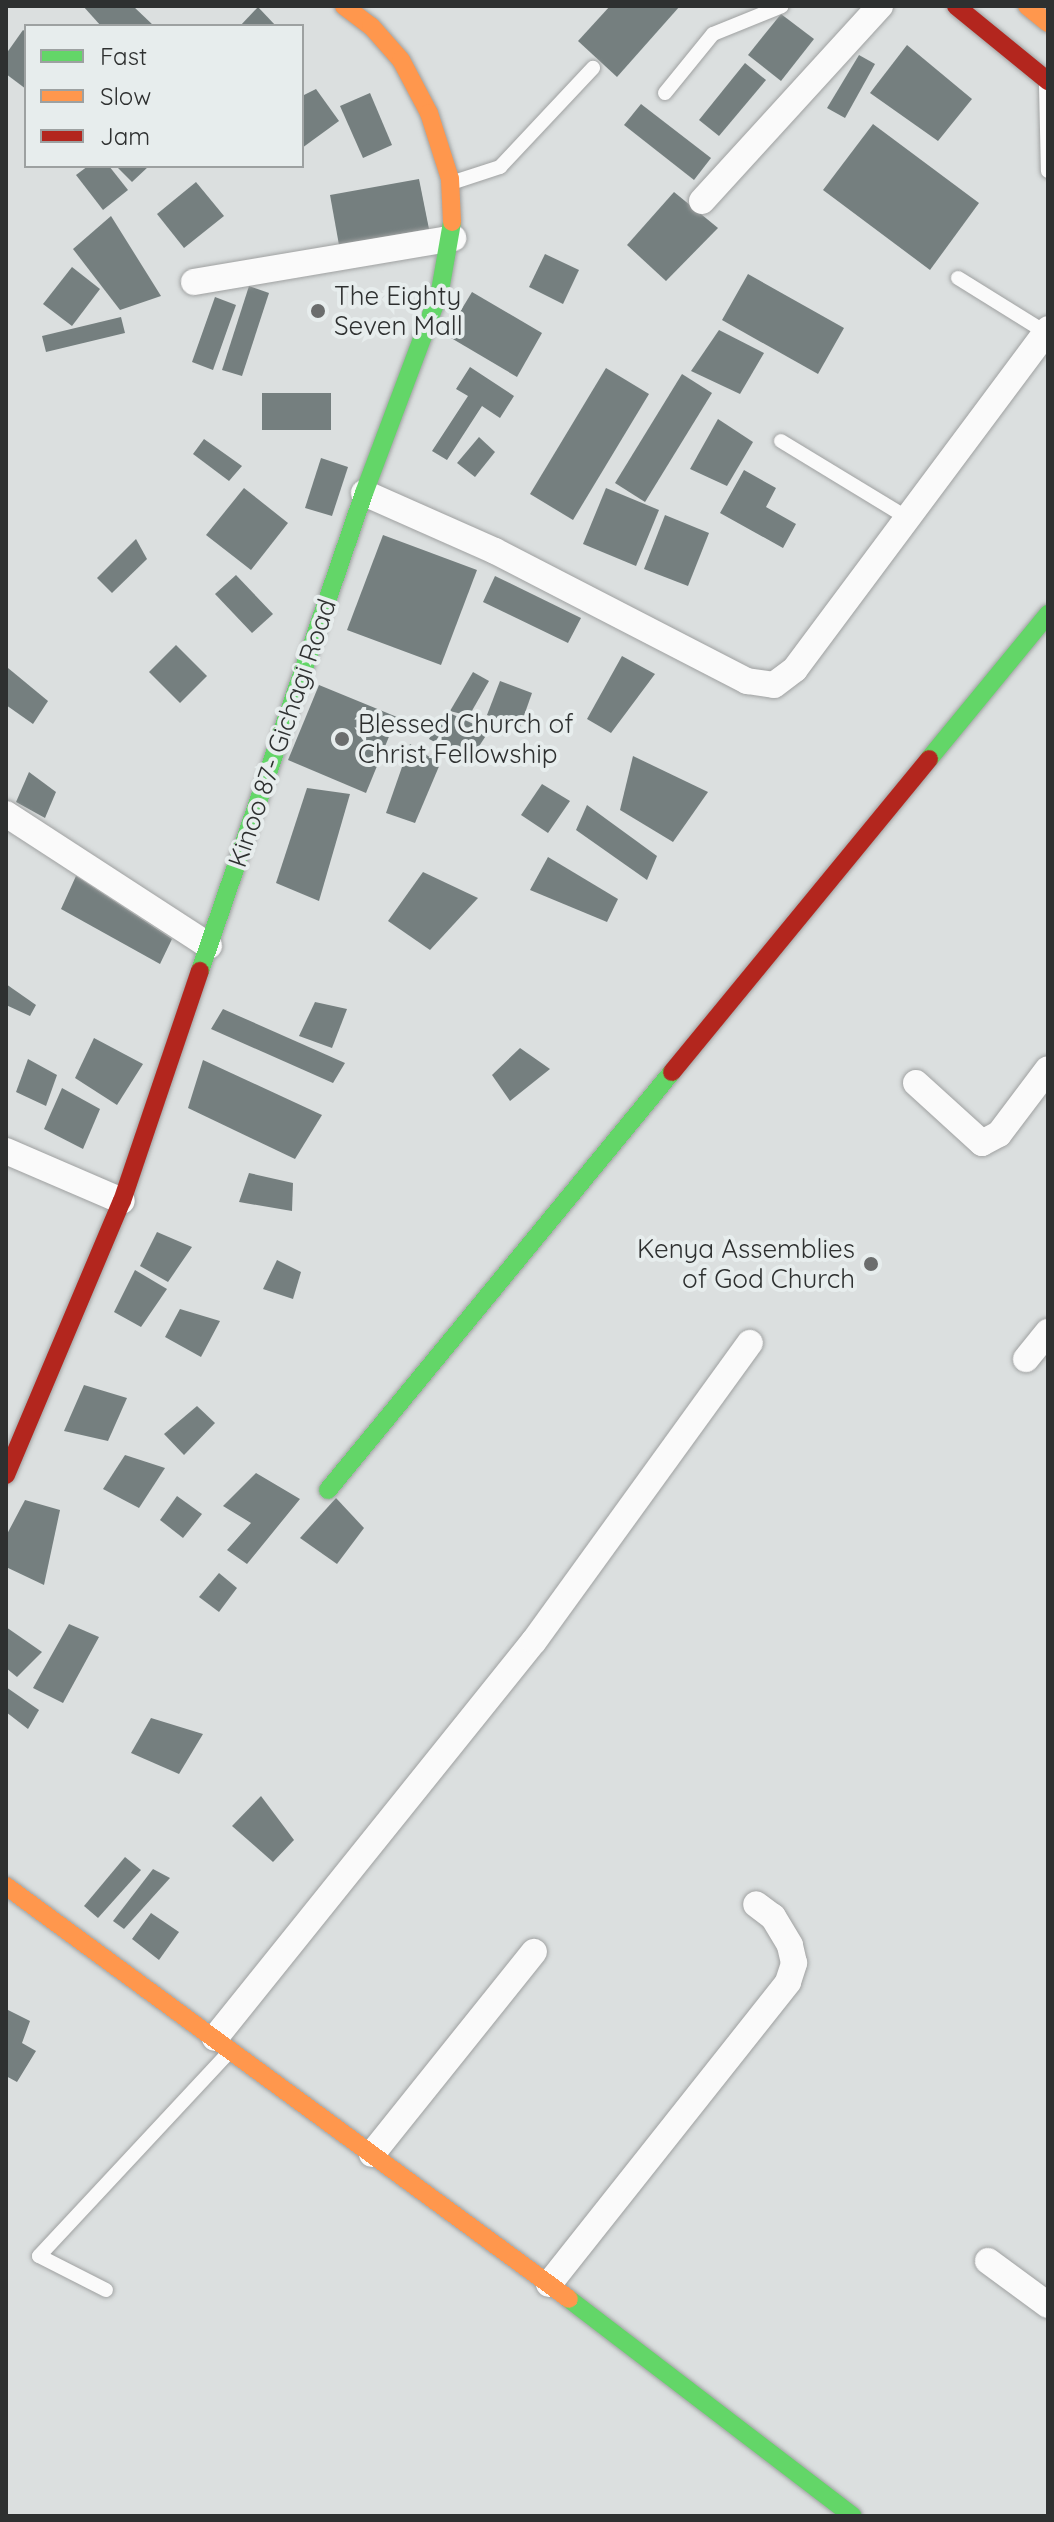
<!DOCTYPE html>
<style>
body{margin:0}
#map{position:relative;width:1054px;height:2522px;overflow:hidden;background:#dbdfdf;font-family:Quicksand,sans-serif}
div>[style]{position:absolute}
.building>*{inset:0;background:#757f7f}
.roads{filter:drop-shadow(0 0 2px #9fa1a1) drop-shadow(0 0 2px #9fa1a1)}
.lane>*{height:14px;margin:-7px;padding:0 7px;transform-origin:7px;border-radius:7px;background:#fafafa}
.street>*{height:26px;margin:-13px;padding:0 13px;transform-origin:13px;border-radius:13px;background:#fafafa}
.fast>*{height:18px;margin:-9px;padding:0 9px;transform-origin:9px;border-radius:9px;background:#63d668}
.slow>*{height:18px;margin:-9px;padding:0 9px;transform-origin:9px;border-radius:9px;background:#ff974d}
.jam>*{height:18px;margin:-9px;padding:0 9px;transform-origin:9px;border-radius:9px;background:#b3261e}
.dots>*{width:22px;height:22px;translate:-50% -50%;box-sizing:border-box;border:4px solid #e7eded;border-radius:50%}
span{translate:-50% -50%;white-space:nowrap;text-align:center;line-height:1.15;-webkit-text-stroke:8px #e7eded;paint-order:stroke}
.poi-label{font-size:26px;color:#2e3030}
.left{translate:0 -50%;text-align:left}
.right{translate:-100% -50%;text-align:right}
.street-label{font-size:26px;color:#2e3030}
.frame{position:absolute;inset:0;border:8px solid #2e3030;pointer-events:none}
.legend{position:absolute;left:24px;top:24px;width:280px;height:144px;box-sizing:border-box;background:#e7eded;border:2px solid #9da1a1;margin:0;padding:10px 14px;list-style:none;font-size:24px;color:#2e3030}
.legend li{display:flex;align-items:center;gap:16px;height:40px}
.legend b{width:40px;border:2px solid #9da1a1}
</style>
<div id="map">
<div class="building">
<div style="clip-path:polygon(83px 6px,133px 6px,154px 26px,101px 26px)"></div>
<div style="clip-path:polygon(610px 6px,680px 6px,617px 77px,578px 41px)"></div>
<div style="clip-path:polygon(258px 7px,276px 26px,240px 26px)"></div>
<div style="clip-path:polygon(781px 14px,814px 39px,781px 81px,748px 55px)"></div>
<div style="clip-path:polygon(23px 30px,26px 32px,26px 89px,6px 74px,6px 54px)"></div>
<div style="clip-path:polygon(907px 45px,972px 99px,938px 141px,870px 93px)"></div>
<div style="clip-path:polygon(859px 55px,875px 64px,845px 118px,827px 108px)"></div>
<div style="clip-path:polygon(745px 63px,766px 80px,719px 136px,699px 120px)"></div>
<div style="clip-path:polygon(316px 89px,339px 121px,302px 148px,302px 96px)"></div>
<div style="clip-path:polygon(370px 93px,392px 145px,363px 158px,340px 106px)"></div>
<div style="clip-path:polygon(641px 104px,711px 158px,694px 180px,624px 125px)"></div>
<div style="clip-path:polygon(873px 124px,979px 203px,930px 270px,823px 190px)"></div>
<div style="clip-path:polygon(88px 166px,109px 166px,128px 190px,103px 210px,76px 175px)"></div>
<div style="clip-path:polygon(116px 166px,149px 166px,132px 182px)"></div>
<div style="clip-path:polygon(419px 179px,429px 229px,339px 245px,330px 195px)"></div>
<div style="clip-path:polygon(196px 182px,224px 216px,184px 248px,157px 214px)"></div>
<div style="clip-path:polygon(674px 192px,718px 228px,666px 281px,627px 245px)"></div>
<div style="clip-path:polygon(111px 216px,161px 296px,120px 310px,73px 249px)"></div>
<div style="clip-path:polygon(545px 254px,579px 270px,563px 304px,529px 287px)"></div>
<div style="clip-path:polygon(72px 267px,100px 289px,72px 326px,43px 304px)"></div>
<div style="clip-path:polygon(748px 274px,844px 328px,818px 374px,722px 320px)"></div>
<div style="clip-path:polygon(249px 286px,269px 293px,242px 376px,222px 370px)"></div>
<div style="clip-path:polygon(472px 292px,542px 333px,517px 377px,446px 335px)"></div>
<div style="clip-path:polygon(215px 297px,236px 305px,213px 370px,192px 362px)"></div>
<div style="clip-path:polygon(121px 317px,125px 333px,46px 352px,42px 336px)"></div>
<div style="clip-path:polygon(719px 330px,764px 353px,740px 394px,691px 371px)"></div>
<div style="clip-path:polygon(470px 367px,514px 396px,500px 418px,482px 406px,447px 460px,432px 451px,468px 396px,456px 389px)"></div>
<div style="clip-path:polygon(606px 368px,649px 394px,573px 520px,530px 494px)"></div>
<div style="clip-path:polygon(682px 374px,712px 393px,645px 502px,615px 483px)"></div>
<div style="clip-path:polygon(262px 393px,331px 393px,331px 430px,262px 430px)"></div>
<div style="clip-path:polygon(718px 419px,753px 442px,727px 486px,690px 469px)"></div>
<div style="clip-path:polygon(479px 437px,495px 452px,475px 477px,457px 463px)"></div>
<div style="clip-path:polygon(204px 439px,242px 466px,229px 481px,193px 454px)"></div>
<div style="clip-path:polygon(321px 458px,348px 467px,332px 516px,305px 508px)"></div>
<div style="clip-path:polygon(744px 470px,776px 488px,766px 507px,796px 524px,783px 548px,720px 513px)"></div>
<div style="clip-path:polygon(244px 488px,288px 523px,251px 570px,206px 535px)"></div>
<div style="clip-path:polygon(606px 488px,659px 510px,636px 566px,583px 544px)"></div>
<div style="clip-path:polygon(665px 515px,709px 533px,688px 586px,644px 569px)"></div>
<div style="clip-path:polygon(383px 535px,477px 570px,441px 665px,347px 630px)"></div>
<div style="clip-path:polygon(136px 539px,147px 559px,112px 593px,97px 578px)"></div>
<div style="clip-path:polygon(236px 575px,273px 614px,252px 633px,215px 594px)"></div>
<div style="clip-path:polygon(495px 576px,581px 618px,568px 643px,483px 602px)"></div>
<div style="clip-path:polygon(176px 645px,207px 676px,180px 703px,149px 672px)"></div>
<div style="clip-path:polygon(622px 656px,655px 674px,611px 733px,587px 719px)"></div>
<div style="clip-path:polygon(8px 668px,48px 701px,33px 724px,6px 705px)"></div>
<div style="clip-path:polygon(473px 672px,489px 681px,469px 716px,450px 711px)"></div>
<div style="clip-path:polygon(500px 681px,532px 693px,520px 727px,487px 715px)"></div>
<div style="clip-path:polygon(319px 685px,397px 717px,366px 793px,288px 760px)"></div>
<div style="clip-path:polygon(445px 711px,489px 731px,470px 760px,429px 739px)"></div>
<div style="clip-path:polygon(410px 744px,440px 764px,415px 823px,386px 813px)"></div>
<div style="clip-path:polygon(633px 756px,708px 792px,673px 842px,620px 810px)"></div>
<div style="clip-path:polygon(29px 772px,56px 792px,45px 818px,16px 802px)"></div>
<div style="clip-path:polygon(542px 784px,570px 801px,548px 833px,521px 815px)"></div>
<div style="clip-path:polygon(307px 788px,350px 794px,319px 901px,276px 883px)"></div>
<div style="clip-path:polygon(587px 805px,657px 856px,647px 880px,576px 830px)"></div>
<div style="clip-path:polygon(548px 857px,618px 899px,607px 922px,530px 890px)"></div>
<div style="clip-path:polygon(423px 872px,478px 898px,430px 950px,388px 921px)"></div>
<div style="clip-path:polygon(76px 876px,172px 939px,160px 964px,61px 909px)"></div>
<div style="clip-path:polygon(6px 984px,36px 1005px,30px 1016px,6px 1005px)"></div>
<div style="clip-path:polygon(315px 1002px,347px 1009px,332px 1048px,299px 1036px)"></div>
<div style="clip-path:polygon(223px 1009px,345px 1063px,333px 1083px,211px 1029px)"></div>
<div style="clip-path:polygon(94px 1038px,143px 1064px,117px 1105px,75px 1078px)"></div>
<div style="clip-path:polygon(520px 1048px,550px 1069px,510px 1101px,492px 1075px)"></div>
<div style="clip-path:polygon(28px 1059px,57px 1075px,46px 1106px,16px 1092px)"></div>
<div style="clip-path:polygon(203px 1060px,322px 1115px,295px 1159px,188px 1108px)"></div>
<div style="clip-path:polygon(62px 1088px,100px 1109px,83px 1149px,44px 1129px)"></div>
<div style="clip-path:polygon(249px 1173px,293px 1183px,292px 1211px,239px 1202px)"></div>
<div style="clip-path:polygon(157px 1232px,192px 1247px,168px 1282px,140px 1266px)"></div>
<div style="clip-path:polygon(277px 1260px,301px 1272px,293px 1299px,263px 1289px)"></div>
<div style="clip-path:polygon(135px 1270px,167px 1289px,141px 1327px,114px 1312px)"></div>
<div style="clip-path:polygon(180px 1309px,220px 1321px,201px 1357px,165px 1337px)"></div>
<div style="clip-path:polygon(84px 1385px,127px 1398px,108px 1441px,64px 1431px)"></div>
<div style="clip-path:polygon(197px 1406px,215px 1423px,184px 1455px,164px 1434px)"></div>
<div style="clip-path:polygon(125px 1455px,165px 1468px,139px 1508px,103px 1489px)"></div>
<div style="clip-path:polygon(256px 1473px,300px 1499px,247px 1564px,227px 1550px,251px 1523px,223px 1506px)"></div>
<div style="clip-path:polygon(177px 1496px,202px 1514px,183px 1538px,160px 1520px)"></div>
<div style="clip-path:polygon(336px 1498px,364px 1528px,337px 1564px,300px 1538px)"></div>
<div style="clip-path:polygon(25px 1500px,60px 1510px,44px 1585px,6px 1567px,6px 1536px)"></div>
<div style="clip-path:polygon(219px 1573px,237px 1588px,219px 1612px,199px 1597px)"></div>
<div style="clip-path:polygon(69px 1624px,99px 1637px,63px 1703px,33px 1688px)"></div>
<div style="clip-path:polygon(6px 1627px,42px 1652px,17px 1677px,6px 1668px)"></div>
<div style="clip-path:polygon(6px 1687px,39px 1710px,28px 1729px,6px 1712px)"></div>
<div style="clip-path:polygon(151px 1718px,203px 1734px,179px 1774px,131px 1753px)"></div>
<div style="clip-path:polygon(261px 1796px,294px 1840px,273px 1862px,232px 1826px)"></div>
<div style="clip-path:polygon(125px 1857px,141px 1870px,98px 1918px,84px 1906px)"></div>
<div style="clip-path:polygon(153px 1869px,170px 1878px,124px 1929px,113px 1921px)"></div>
<div style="clip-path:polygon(151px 1913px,179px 1932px,159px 1960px,132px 1939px)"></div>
<div style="clip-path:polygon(6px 2009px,30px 2021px,22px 2043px,36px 2051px,17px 2082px,6px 2076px)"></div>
</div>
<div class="roads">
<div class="lane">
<div style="left:1046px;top:85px;width:86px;rotate:88.7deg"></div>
<div style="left:665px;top:93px;width:76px;rotate:-50.9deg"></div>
<div style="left:713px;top:34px;width:74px;rotate:-22.1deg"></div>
<div style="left:451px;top:183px;width:52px;rotate:-18.1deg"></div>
<div style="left:500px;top:167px;width:136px;rotate:-46.8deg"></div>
<div style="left:958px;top:278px;width:102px;rotate:31.8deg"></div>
<div style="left:781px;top:441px;width:146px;rotate:31.3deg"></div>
<div style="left:106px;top:2290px;width:75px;rotate:-153.1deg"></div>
<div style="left:39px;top:2256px;width:282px;rotate:-47deg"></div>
</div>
<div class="street">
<div style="left:702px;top:201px;width:264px;rotate:-47.6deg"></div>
<div style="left:194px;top:282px;width:263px;rotate:-9.6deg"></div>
<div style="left:364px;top:493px;width:143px;rotate:23.9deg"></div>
<div style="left:495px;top:551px;width:284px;rotate:27.3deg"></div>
<div style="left:747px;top:681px;width:27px;rotate:8deg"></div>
<div style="left:774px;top:685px;width:26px;rotate:-37deg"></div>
<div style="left:795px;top:669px;width:424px;rotate:-53.3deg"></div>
<div style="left:6px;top:814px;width:242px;rotate:33deg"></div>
<div style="left:916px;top:1083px;width:89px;rotate:42.3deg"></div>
<div style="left:982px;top:1143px;width:19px;rotate:-28deg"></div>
<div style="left:999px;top:1134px;width:81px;rotate:-53deg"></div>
<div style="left:6px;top:1151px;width:126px;rotate:23.3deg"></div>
<div style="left:1026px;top:1359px;width:35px;rotate:-51deg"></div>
<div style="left:215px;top:2038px;width:509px;rotate:-51.22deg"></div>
<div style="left:534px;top:1641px;width:368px;rotate:-54.1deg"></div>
<div style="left:372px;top:2154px;width:259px;rotate:-51.3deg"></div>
<div style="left:988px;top:2261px;width:74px;rotate:36.3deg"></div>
<div style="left:549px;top:2284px;width:385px;rotate:-51.6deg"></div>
<div style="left:788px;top:1982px;width:20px;rotate:-72deg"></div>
<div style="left:794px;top:1963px;width:18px;rotate:-103deg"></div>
<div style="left:790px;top:1945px;width:33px;rotate:-121deg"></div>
<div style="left:773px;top:1917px;width:21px;rotate:-143deg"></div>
</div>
<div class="fast">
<div style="left:929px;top:759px;width:188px;rotate:-50.6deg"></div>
<div style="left:200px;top:971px;width:505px;rotate:-71.06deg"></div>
<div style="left:364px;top:493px;width:216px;rotate:-69.4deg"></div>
<div style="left:440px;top:291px;width:70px;rotate:-80.1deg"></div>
<div style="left:328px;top:1490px;width:541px;rotate:-50.55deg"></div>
<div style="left:569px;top:2299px;width:357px;rotate:37.4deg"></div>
</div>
<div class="slow">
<div style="left:344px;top:6px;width:34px;rotate:37deg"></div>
<div style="left:371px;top:26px;width:45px;rotate:48.6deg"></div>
<div style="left:401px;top:60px;width:60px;rotate:62.2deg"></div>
<div style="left:429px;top:113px;width:69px;rotate:72.3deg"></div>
<div style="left:450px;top:179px;width:43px;rotate:87.3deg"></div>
<div style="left:1027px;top:6px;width:27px;rotate:39deg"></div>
<div style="left:6px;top:1886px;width:698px;rotate:36.26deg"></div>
</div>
<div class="jam">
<div style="left:956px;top:6px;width:119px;rotate:39.2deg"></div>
<div style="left:672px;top:1072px;width:405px;rotate:-50.6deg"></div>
<div style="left:6px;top:1475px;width:298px;rotate:-67.1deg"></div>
<div style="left:122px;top:1201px;width:243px;rotate:-71.3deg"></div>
</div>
</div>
<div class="dots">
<div style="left:318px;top:311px;background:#6b6d6d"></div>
<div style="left:342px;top:739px;background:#6b6d6d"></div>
<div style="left:871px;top:1264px;background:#6b6d6d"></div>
</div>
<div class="poi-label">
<span class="left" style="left:334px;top:311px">The Eighty<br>Seven Mall</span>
<span class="left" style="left:358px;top:739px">Blessed Church of<br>Christ Fellowship</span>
<span class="right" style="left:855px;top:1264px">Kenya Assemblies<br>of God Church</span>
</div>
<div class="street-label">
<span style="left:282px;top:733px;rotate:-71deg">Kinoo 87- Gichagi Road</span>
</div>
<div class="frame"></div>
<ul class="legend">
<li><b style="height:10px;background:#63d668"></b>Fast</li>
<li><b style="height:10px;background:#ff974d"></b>Slow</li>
<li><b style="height:10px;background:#b3261e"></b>Jam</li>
</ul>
</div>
